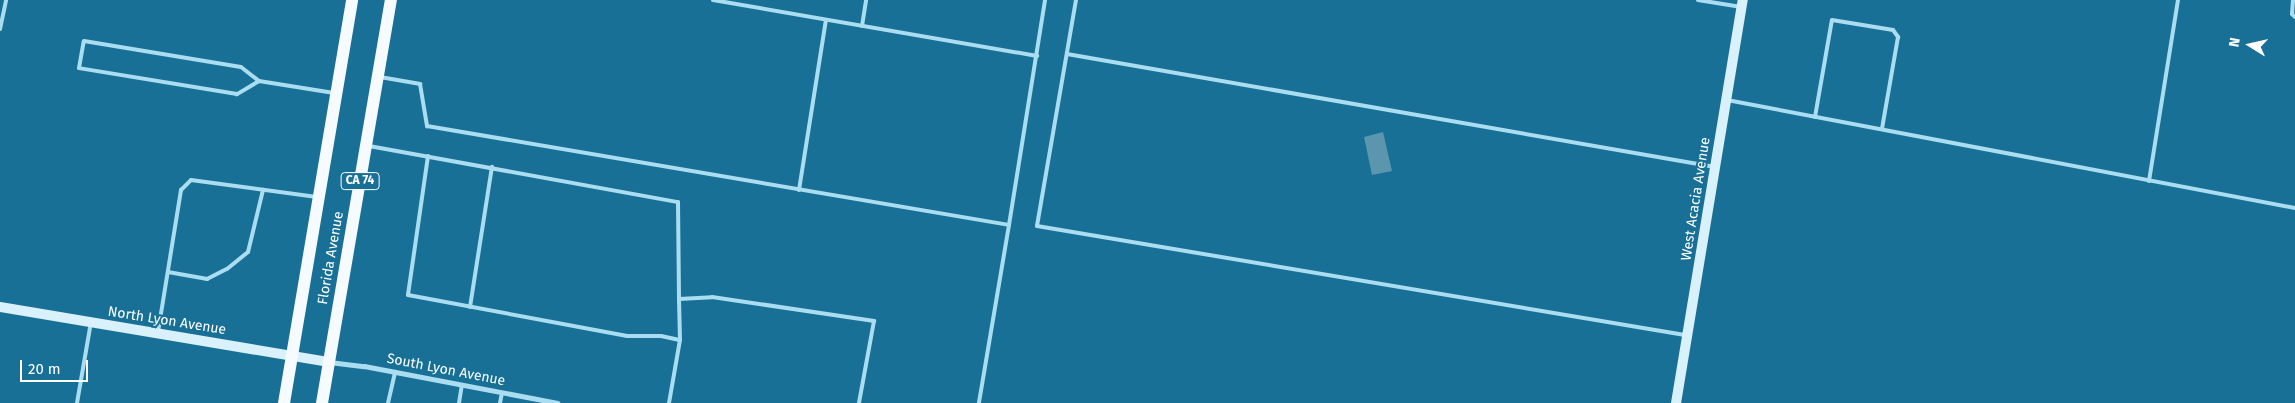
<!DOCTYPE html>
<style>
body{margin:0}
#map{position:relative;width:2295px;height:403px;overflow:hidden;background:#187097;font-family:"Fira Sans",sans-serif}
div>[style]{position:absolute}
.water>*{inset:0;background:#5b96ae}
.lane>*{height:4px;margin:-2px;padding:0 2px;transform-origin:2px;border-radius:2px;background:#abddf1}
.street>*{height:5px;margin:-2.5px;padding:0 2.5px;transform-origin:2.5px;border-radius:2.5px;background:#abddf1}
.secondary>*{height:10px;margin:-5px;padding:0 5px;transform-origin:5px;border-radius:5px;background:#d9f1fb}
.primary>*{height:12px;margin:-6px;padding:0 6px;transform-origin:6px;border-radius:6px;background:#f5fbff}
span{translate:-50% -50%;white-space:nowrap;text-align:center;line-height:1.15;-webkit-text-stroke:4px #187097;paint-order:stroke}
.shield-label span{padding:1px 4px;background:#187097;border:1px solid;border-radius:4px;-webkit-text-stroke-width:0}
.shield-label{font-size:12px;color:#fff;font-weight:700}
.street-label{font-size:14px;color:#fff}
.north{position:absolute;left:2225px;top:20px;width:50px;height:50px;-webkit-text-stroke:4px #187097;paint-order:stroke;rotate:280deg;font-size:14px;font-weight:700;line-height:20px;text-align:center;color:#fff}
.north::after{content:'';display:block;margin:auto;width:18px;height:22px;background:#fff;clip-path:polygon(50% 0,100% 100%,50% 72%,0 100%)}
.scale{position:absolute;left:20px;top:360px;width:68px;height:22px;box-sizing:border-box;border:2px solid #fff;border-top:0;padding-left:6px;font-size:15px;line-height:18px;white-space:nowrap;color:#fff;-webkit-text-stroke:4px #187097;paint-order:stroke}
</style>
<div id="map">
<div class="water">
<div style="clip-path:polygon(1383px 132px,1392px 171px,1372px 175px,1364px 137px)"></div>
</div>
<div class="lane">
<div style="left:713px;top:0;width:329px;rotate:9.8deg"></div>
<div style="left:1076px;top:0;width:229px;rotate:99.8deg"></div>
<div style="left:1037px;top:226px;width:657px;rotate:9.55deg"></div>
<div style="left:1698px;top:0;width:44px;rotate:9.2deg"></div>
<div style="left:2293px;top:0;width:14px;rotate:94deg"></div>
<div style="left:2292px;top:14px;width:4px;rotate:45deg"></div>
<div style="left:862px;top:26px;width:26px;rotate:-81deg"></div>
<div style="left:0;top:29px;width:30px;rotate:-78deg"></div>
<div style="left:1067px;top:54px;width:658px;rotate:9.89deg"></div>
<div style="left:380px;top:77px;width:41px;rotate:9.9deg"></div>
<div style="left:420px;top:84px;width:43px;rotate:80.5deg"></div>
<div style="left:427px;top:126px;width:590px;rotate:9.65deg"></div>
<div style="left:1009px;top:225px;width:181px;rotate:99.6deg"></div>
<div style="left:259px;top:81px;width:26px;rotate:149deg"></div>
<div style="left:237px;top:94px;width:160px;rotate:-170.7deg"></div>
<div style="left:79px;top:68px;width:27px;rotate:-80deg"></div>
<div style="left:84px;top:41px;width:159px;rotate:9.4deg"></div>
<div style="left:241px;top:67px;width:23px;rotate:38deg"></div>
<div style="left:259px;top:81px;width:76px;rotate:9.1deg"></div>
<div style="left:1727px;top:100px;width:578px;rotate:10.77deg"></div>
<div style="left:1815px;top:117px;width:98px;rotate:-80.1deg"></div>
<div style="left:1832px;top:20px;width:62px;rotate:9.3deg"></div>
<div style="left:1893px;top:30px;width:9px;rotate:54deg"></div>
<div style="left:1898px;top:37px;width:93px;rotate:99.9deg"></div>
<div style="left:369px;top:146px;width:314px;rotate:10.3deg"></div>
<div style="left:678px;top:202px;width:97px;rotate:89.4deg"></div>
<div style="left:428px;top:156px;width:140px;rotate:98.2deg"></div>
<div style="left:408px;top:295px;width:223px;rotate:10.6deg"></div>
<div style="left:627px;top:336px;width:34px"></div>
<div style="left:661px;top:336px;width:19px;rotate:12deg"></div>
<div style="left:2149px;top:181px;width:183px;rotate:-80.9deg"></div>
<div style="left:799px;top:190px;width:172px;rotate:-81deg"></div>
<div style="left:1009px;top:225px;width:228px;rotate:-80.9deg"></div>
<div style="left:168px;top:272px;width:40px;rotate:10deg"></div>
<div style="left:207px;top:279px;width:22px;rotate:-27deg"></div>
<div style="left:227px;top:269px;width:27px;rotate:-39deg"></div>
<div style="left:248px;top:252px;width:64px;rotate:-76.4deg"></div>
<div style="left:470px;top:307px;width:142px;rotate:-81.1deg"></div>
<div style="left:158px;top:332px;width:144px;rotate:-80.8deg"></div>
<div style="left:181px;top:190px;width:14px;rotate:-45deg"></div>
<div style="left:191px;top:180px;width:127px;rotate:7.7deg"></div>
<div style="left:77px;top:403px;width:82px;rotate:-80.2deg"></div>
<div style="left:388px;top:403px;width:32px;rotate:-77deg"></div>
<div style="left:459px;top:403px;width:18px;rotate:-81deg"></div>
<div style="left:500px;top:403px;width:10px;rotate:-79deg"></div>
<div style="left:669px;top:403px;width:64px;rotate:-80.1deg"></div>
<div style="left:680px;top:340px;width:41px;rotate:-91.4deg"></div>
<div style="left:679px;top:299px;width:33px;rotate:-3deg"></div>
<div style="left:712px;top:297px;width:164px;rotate:8.4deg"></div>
<div style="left:874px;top:321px;width:83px;rotate:100.4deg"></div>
</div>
<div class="street">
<div style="left:329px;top:362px;width:35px;rotate:7deg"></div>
<div style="left:364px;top:366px;width:197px;rotate:10.8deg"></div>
</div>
<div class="secondary">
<div style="left:0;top:307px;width:334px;rotate:9.5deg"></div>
<div style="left:1676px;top:403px;width:409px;rotate:-80.6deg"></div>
</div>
<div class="primary">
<div style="left:284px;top:403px;width:409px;rotate:-80.4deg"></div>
<div style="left:322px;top:403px;width:409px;rotate:-80.3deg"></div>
</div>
<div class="shield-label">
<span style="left:360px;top:181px">CA 74</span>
</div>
<div class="street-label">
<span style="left:1696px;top:199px;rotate:-81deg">West Acacia Avenue</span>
<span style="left:331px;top:258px;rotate:-80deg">Florida Avenue</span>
<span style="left:167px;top:321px;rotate:9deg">North Lyon Avenue</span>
<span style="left:446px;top:370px;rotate:11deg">South Lyon Avenue</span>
</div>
<div class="north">N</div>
<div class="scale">20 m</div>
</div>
